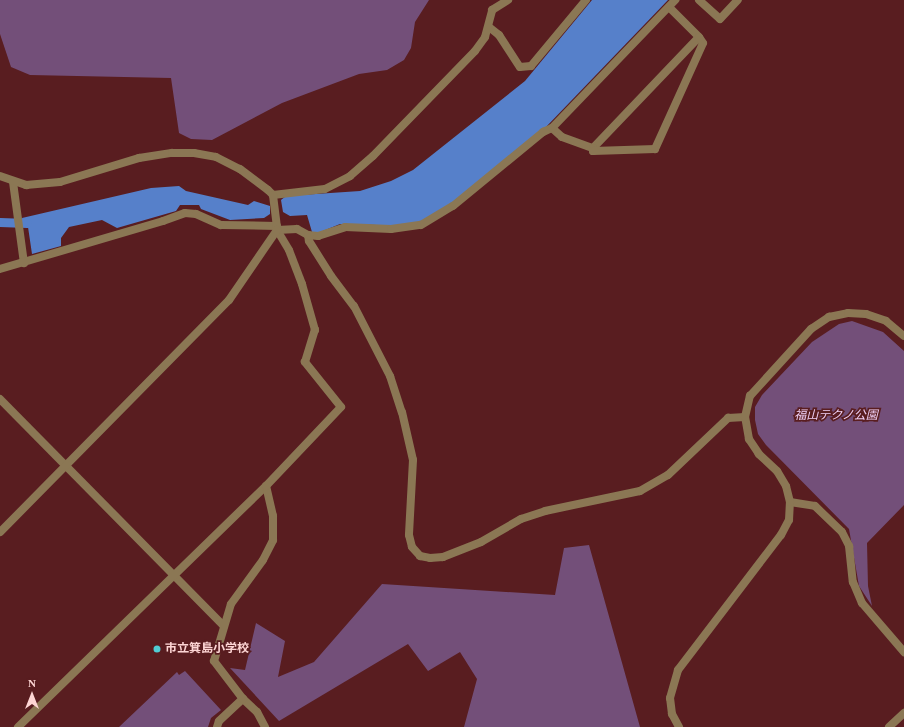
<!DOCTYPE html>
<meta charset="utf-8">
<style>
body{margin:0}
#map{position:relative;width:904px;height:727px;overflow:hidden;background:#591d20;font-family:"Times New Roman","Noto Sans JP",serif}
div>[style]{position:absolute}
.green>*{inset:0;background:#734f79}
.water>*{inset:0;background:#5680ca}
.canal>*{height:9px;margin:-4.5px;padding:0 4.5px;transform-origin:4.5px;border-radius:4.5px;background:#5680ca}
.minor>*{height:8px;margin:-4px;padding:0 4px;transform-origin:4px;border-radius:4px;background:#8b7754}
.tertiary>*{height:8px;margin:-4px;padding:0 4px;transform-origin:4px;border-radius:4px;background:#8b7754}
.dots>*{width:11px;height:11px;translate:-50% -50%;box-sizing:border-box;border:2px solid #591d20;border-radius:50%}
span{translate:-50% -50%;white-space:nowrap;text-align:center;line-height:1.15;-webkit-text-stroke:3.5px #591d20;paint-order:stroke}
.park-label{font-size:12px;color:#efcff5;font-style:italic}
.poi-label{font-size:12px;color:#fdd5d4;font-weight:700}
.left{translate:0 -50%;text-align:left}
.north{position:absolute;left:12px;top:675px;width:40px;height:40px;-webkit-text-stroke:3px #591d20;paint-order:stroke;rotate:0deg;font-size:11px;font-weight:700;line-height:16px;text-align:center;color:#fdd5d4}
.north::after{content:'';display:block;margin:auto;width:14px;height:18px;background:#fdd5d4;clip-path:polygon(50% 0,100% 100%,50% 72%,0 100%)}
</style>
<div id="map">
<div class="green">
<div style="clip-path:polygon(0 0,429px 0,415px 22px,411px 48px,404px 60px,387px 70px,359px 74px,282px 103px,212px 140px,191px 139px,179px 133px,171px 78px,30px 75px,11px 67px,0 34px)"></div>
<div style="clip-path:polygon(852px 321px,883px 332px,904px 351px,904px 505px,867px 543px,868px 586px,872px 606px,859px 586px,849px 529px,766px 445px,758px 434px,755px 420px,755px 407px,762px 395px,812px 342px,839px 324px)"></div>
<div style="clip-path:polygon(589px 545px,640px 727px,464px 727px,477px 679px,460px 652px,428px 671px,408px 644px,279px 721px,230px 668px,245px 670px,256px 623px,285px 641px,278px 677px,314px 662px,382px 584px,555px 595px,564px 548px)"></div>
<div style="clip-path:polygon(185px 671px,221px 710px,211px 718px,208px 727px,119px 727px,177px 672px,179px 675px)"></div>
</div>
<div class="water">
<div style="clip-path:polygon(592px 0,668px 0,545px 128px,448px 206px,414px 226px,340px 224px,318px 233px,312px 232px,307px 215px,290px 216px,283px 212px,281px 200px,286px 196px,360px 191px,391px 181px,413px 170px,525px 81px)"></div>
<div style="clip-path:polygon(179px 186px,186px 191px,248px 205px,254px 201px,270px 206px,270px 214px,264px 218px,230px 220px,201px 209px,199px 205px,180px 205px,176px 211px,117px 228px,102px 220px,69px 227px,61px 238px,61px 246px,32px 254px,28px 227px,23px 227px,22px 218px,151px 188px)"></div>
</div>
<div class="canal">
<div style="left:0;top:222px;width:27px;rotate:2deg"></div>
</div>
<div class="minor">
<div style="left:699px;top:0;width:28px;rotate:42deg"></div>
<div style="left:720px;top:19px;width:26px;rotate:-47deg"></div>
<div style="left:492px;top:10px;width:19px;rotate:-32deg"></div>
<div style="left:489px;top:27px;width:13px;rotate:39deg"></div>
<div style="left:499px;top:35px;width:38px;rotate:57deg"></div>
<div style="left:520px;top:67px;width:11px;rotate:-5deg"></div>
<div style="left:531px;top:66px;width:86px;rotate:-50.2deg"></div>
<div style="left:552px;top:128px;width:13px;rotate:42deg"></div>
<div style="left:562px;top:137px;width:33px;rotate:20deg"></div>
<div style="left:593px;top:148px;width:153px;rotate:-46.3deg"></div>
<div style="left:699px;top:37px;width:42px;rotate:-135deg"></div>
<div style="left:593px;top:148px;width:3px;rotate:90deg"></div>
<div style="left:593px;top:151px;width:62px;rotate:-1.8deg"></div>
<div style="left:655px;top:149px;width:116px;rotate:-65.6deg"></div>
<div style="left:703px;top:43px;width:7px;rotate:-124deg"></div>
<div style="left:13px;top:182px;width:82px;rotate:82.3deg"></div>
<div style="left:273px;top:195px;width:52px;rotate:-6.6deg"></div>
<div style="left:325px;top:189px;width:28px;rotate:-27deg"></div>
<div style="left:350px;top:176px;width:30px;rotate:-41deg"></div>
<div style="left:163px;top:221px;width:23px;rotate:-20deg"></div>
<div style="left:185px;top:213px;width:11px;rotate:5deg"></div>
<div style="left:196px;top:214px;width:27px;rotate:24deg"></div>
<div style="left:221px;top:225px;width:56px;rotate:1deg"></div>
<div style="left:308px;top:235px;width:6px;rotate:81deg"></div>
<div style="left:309px;top:241px;width:41px;rotate:57.8deg"></div>
<div style="left:331px;top:276px;width:38px;rotate:53deg"></div>
<div style="left:354px;top:306px;width:79px;rotate:62.8deg"></div>
<div style="left:390px;top:376px;width:38px;rotate:72deg"></div>
<div style="left:402px;top:412px;width:49px;rotate:77.1deg"></div>
<div style="left:413px;top:460px;width:75px;rotate:93.1deg"></div>
<div style="left:409px;top:535px;width:12px;rotate:76deg"></div>
<div style="left:412px;top:547px;width:12px;rotate:48deg"></div>
<div style="left:420px;top:556px;width:10px;rotate:11deg"></div>
<div style="left:430px;top:558px;width:13px;rotate:-4deg"></div>
<div style="left:443px;top:557px;width:41px;rotate:-21.5deg"></div>
<div style="left:481px;top:542px;width:46px;rotate:-29.9deg"></div>
<div style="left:521px;top:519px;width:25px;rotate:-18deg"></div>
<div style="left:545px;top:511px;width:97px;rotate:-11.9deg"></div>
<div style="left:640px;top:491px;width:32px;rotate:-30deg"></div>
<div style="left:668px;top:475px;width:83px;rotate:-43.5deg"></div>
<div style="left:728px;top:418px;width:17px;rotate:-3deg"></div>
<div style="left:0;top:399px;width:317px;rotate:45.4deg"></div>
<div style="left:790px;top:502px;width:25px;rotate:9deg"></div>
<div style="left:815px;top:506px;width:37px;rotate:44deg"></div>
<div style="left:842px;top:532px;width:16px;rotate:63deg"></div>
<div style="left:849px;top:546px;width:36px;rotate:84deg"></div>
<div style="left:853px;top:582px;width:23px;rotate:67deg"></div>
<div style="left:862px;top:603px;width:65px;rotate:49.4deg"></div>
<div style="left:18px;top:727px;width:346px;rotate:-44.2deg"></div>
<div style="left:217px;top:727px;width:6px;rotate:-72deg"></div>
<div style="left:219px;top:721px;width:33px;rotate:-43deg"></div>
<div style="left:265px;top:727px;width:17px;rotate:-118deg"></div>
<div style="left:257px;top:712px;width:19px;rotate:-137deg"></div>
<div style="left:243px;top:699px;width:48px;rotate:-127.3deg"></div>
<div style="left:214px;top:661px;width:59px;rotate:-73.4deg"></div>
<div style="left:231px;top:604px;width:54px;rotate:-54deg"></div>
<div style="left:263px;top:560px;width:22px;rotate:-63deg"></div>
<div style="left:273px;top:540px;width:24px;rotate:-90deg"></div>
<div style="left:273px;top:516px;width:31px;rotate:-103deg"></div>
<div style="left:266px;top:486px;width:109px;rotate:-46.5deg"></div>
<div style="left:341px;top:407px;width:58px;rotate:-128.7deg"></div>
<div style="left:305px;top:362px;width:34px;rotate:-73deg"></div>
<div style="left:315px;top:330px;width:48px;rotate:-105.8deg"></div>
<div style="left:302px;top:284px;width:36px;rotate:-111deg"></div>
<div style="left:289px;top:250px;width:23px;rotate:-121deg"></div>
<div style="left:277px;top:230px;width:20px;rotate:-3deg"></div>
<div style="left:297px;top:229px;width:13px;rotate:29deg"></div>
<div style="left:308px;top:235px;width:10px;rotate:6deg"></div>
<div style="left:318px;top:236px;width:28px;rotate:-18deg"></div>
<div style="left:345px;top:227px;width:46px;rotate:2.5deg"></div>
<div style="left:391px;top:229px;width:30px;rotate:-8deg"></div>
<div style="left:421px;top:225px;width:37px;rotate:-31deg"></div>
<div style="left:453px;top:206px;width:117px;rotate:-39.4deg"></div>
<div style="left:543px;top:132px;width:10px;rotate:-24deg"></div>
<div style="left:552px;top:128px;width:178px;rotate:-46.1deg"></div>
</div>
<div class="tertiary">
<div style="left:373px;top:156px;width:146px;rotate:-45.8deg"></div>
<div style="left:475px;top:51px;width:17px;rotate:-54deg"></div>
<div style="left:485px;top:37px;width:28px;rotate:-75deg"></div>
<div style="left:0;top:176px;width:28px;rotate:19deg"></div>
<div style="left:26px;top:185px;width:34px;rotate:-5deg"></div>
<div style="left:60px;top:182px;width:83px;rotate:-16.9deg"></div>
<div style="left:139px;top:158px;width:33px;rotate:-9deg"></div>
<div style="left:172px;top:153px;width:22px"></div>
<div style="left:194px;top:153px;width:22px;rotate:10deg"></div>
<div style="left:216px;top:157px;width:27px;rotate:27deg"></div>
<div style="left:240px;top:169px;width:35px;rotate:37deg"></div>
<div style="left:268px;top:190px;width:7px;rotate:45deg"></div>
<div style="left:273px;top:195px;width:35px;rotate:83deg"></div>
<div style="left:277px;top:230px;width:85px;rotate:124.4deg"></div>
<div style="left:229px;top:300px;width:326px;rotate:134.6deg"></div>
<div style="left:0;top:269px;width:170px;rotate:-16.4deg"></div>
<div style="left:679px;top:727px;width:15px;rotate:-118deg"></div>
<div style="left:672px;top:714px;width:16px;rotate:-97deg"></div>
<div style="left:670px;top:698px;width:29px;rotate:-74deg"></div>
<div style="left:678px;top:670px;width:170px;rotate:-52.7deg"></div>
<div style="left:781px;top:535px;width:17px;rotate:-62deg"></div>
<div style="left:789px;top:520px;width:18px;rotate:-87deg"></div>
<div style="left:790px;top:502px;width:16px;rotate:-104deg"></div>
<div style="left:786px;top:486px;width:17px;rotate:-121deg"></div>
<div style="left:777px;top:471px;width:25px;rotate:-137deg"></div>
<div style="left:759px;top:454px;width:18px;rotate:-124deg"></div>
<div style="left:749px;top:439px;width:22px;rotate:-100deg"></div>
<div style="left:745px;top:417px;width:22px;rotate:-77deg"></div>
<div style="left:750px;top:396px;width:91px;rotate:-47.7deg"></div>
<div style="left:811px;top:329px;width:22px;rotate:-34deg"></div>
<div style="left:829px;top:317px;width:19px;rotate:-12deg"></div>
<div style="left:848px;top:313px;width:18px;rotate:3deg"></div>
<div style="left:866px;top:314px;width:21px;rotate:19deg"></div>
<div style="left:886px;top:321px;width:23px;rotate:40deg"></div>
<div style="left:889px;top:727px;width:21px;rotate:-43deg"></div>
</div>
<div class="dots">
<div style="left:157px;top:649px;background:#51ccd4"></div>
</div>
<div class="park-label">
<span style="left:836px;top:416px">福山テクノ公園</span>
</div>
<div class="poi-label">
<span class="left" style="left:165px;top:649px">市立箕島小学校</span>
</div>
<div class="north">N</div>
</div>
